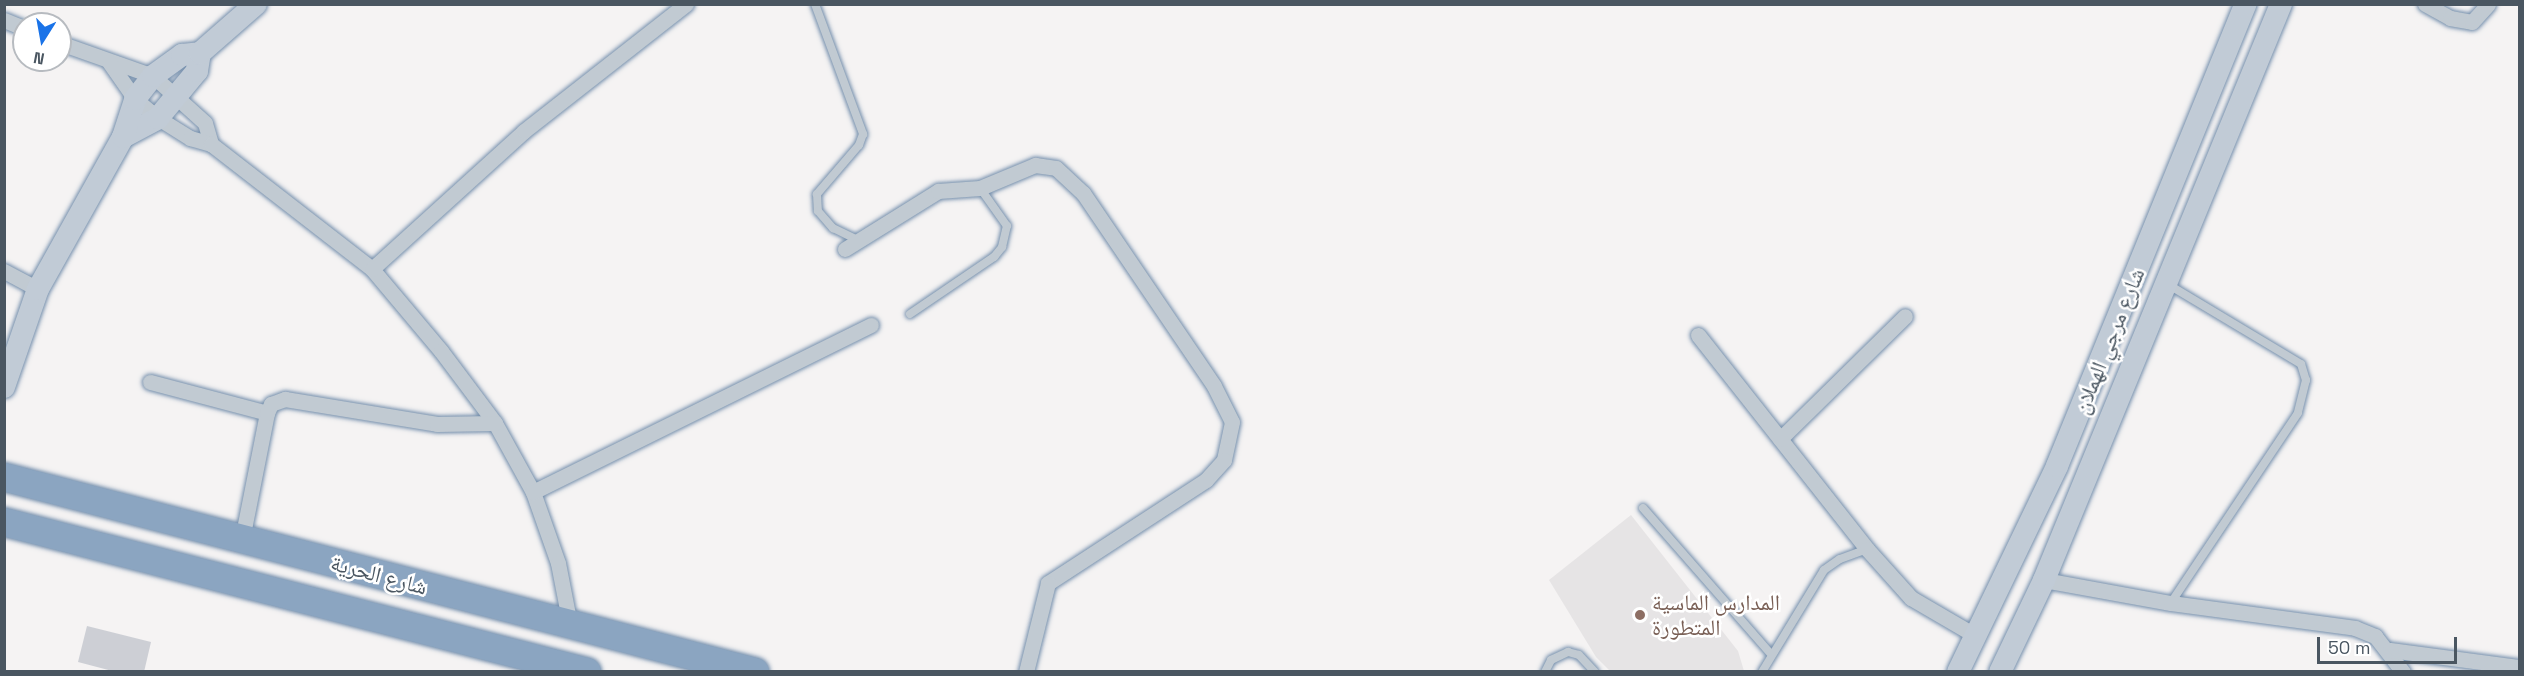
<!DOCTYPE html>
<meta charset="utf-8">
<style>
body{margin:0}
#map{position:relative;width:2524px;height:676px;overflow:hidden;background:#f5f3f3;font-family:"Space Grotesk","Noto Naskh Arabic",sans-serif}
div>[style]{position:absolute}
.education>*{inset:0;background:#e6e4e5}
.building>*{inset:0;background:#cdcfd5}
.roads{filter:drop-shadow(0 0 2px #7690ad) drop-shadow(0 0 2px #7690ad)}
.lane>*{height:8px;margin:-4px;padding:0 4px;transform-origin:4px;border-radius:4px;background:#c1cad2}
.street>*{height:15px;margin:-7.5px;padding:0 7.5px;transform-origin:7.5px;border-radius:7.5px;background:#c1cad2}
.secondary>*{height:22px;margin:-11px;padding:0 11px;transform-origin:11px;border-radius:11px;background:#c1cbd6}
.highway>*{height:28px;margin:-14px;padding:0 14px;transform-origin:14px;border-radius:14px;background:#8ba5c1}
.dots>*{width:16px;height:16px;translate:-50% -50%;box-sizing:border-box;border:3px solid #fff;border-radius:50%}
span{translate:-50% -50%;white-space:nowrap;text-align:center;line-height:1.15;-webkit-text-stroke:5px #fff;paint-order:stroke}
.street-label{font-size:22px;color:#4a5661}
.education-label{font-size:22px;color:#785e54}
.left{translate:0 -50%;text-align:left}
.frame{position:absolute;inset:0;border:6px solid #4a5661;pointer-events:none}
.north{position:absolute;left:12px;top:12px;width:60px;height:60px;box-sizing:border-box;background:#fff;border:2px solid #b7bbc0;border-radius:50%;rotate:191deg;font-size:16px;font-weight:700;line-height:24px;text-align:center;color:#4a5661}
.north::after{content:'';display:block;margin:auto;width:21px;height:27px;background:#1a73e8;clip-path:polygon(50% 0,100% 100%,50% 72%,0 100%)}
.scale{position:absolute;left:2317px;top:637px;width:140px;height:27px;box-sizing:border-box;border:3px solid #4a5661;border-top:0;padding-left:8px;font-size:18px;line-height:21px;white-space:nowrap;color:#4a5661;-webkit-text-stroke:4px #fff;paint-order:stroke}
</style>
<div id="map">
<div class="education">
<div style="clip-path:polygon(1631px 515px,1738px 651px,1744px 671px,1610px 671px,1596px 657px,1549px 580px)"></div>
</div>
<div class="building">
<div style="clip-path:polygon(87px 626px,151px 642px,144px 672px,116px 672px,78px 662px)"></div>
</div>
<div class="roads">
<div class="lane">
<div style="left:815px;top:4px;width:139px;rotate:69.7deg"></div>
<div style="left:863px;top:134px;width:12px;rotate:110deg"></div>
<div style="left:859px;top:145px;width:65px;rotate:130.6deg"></div>
<div style="left:817px;top:194px;width:17px;rotate:87deg"></div>
<div style="left:818px;top:211px;width:23px;rotate:49deg"></div>
<div style="left:833px;top:228px;width:30px;rotate:26deg"></div>
<div style="left:2169px;top:285px;width:154px;rotate:30.9deg"></div>
<div style="left:2301px;top:364px;width:17px;rotate:73deg"></div>
<div style="left:2306px;top:380px;width:34px;rotate:104deg"></div>
<div style="left:2298px;top:413px;width:229px;rotate:123.8deg"></div>
<div style="left:910px;top:314px;width:102px;rotate:-34.2deg"></div>
<div style="left:994px;top:257px;width:13px;rotate:-51deg"></div>
<div style="left:1002px;top:247px;width:22px;rotate:-77deg"></div>
<div style="left:1007px;top:226px;width:47px;rotate:-125.4deg"></div>
<div style="left:1643px;top:508px;width:193px;rotate:48.8deg"></div>
<div style="left:1545px;top:672px;width:13px;rotate:-63deg"></div>
<div style="left:1551px;top:660px;width:19px;rotate:-25deg"></div>
<div style="left:1568px;top:652px;width:11px;rotate:15deg"></div>
<div style="left:1579px;top:655px;width:23px;rotate:47deg"></div>
<div style="left:1762px;top:672px;width:119px;rotate:-58.7deg"></div>
<div style="left:1824px;top:570px;width:19px;rotate:-35deg"></div>
<div style="left:1840px;top:559px;width:29px;rotate:-20deg"></div>
</div>
<div class="street">
<div style="left:2425px;top:4px;width:29px;rotate:29deg"></div>
<div style="left:2450px;top:18px;width:22px;rotate:10deg"></div>
<div style="left:2472px;top:22px;width:24px;rotate:-48deg"></div>
<div style="left:4px;top:20px;width:22px;rotate:22deg"></div>
<div style="left:60px;top:43px;width:99px;rotate:19.5deg"></div>
<div style="left:153px;top:76px;width:70px;rotate:42.1deg"></div>
<div style="left:205px;top:123px;width:22px;rotate:74deg"></div>
<div style="left:109px;top:62px;width:45px;rotate:54.9deg"></div>
<div style="left:135px;top:99px;width:30px;rotate:40deg"></div>
<div style="left:158px;top:118px;width:38px;rotate:32deg"></div>
<div style="left:190px;top:138px;width:22px;rotate:16deg"></div>
<div style="left:211px;top:144px;width:204px;rotate:37.8deg"></div>
<div style="left:372px;top:269px;width:107px;rotate:49.9deg"></div>
<div style="left:441px;top:351px;width:90px;rotate:53.1deg"></div>
<div style="left:495px;top:423px;width:79px;rotate:61.2deg"></div>
<div style="left:533px;top:492px;width:75px;rotate:70.6deg"></div>
<div style="left:558px;top:563px;width:63px;rotate:79deg"></div>
<div style="left:845px;top:249px;width:110px;rotate:-31.9deg"></div>
<div style="left:938px;top:191px;width:42px;rotate:-4.1deg"></div>
<div style="left:980px;top:188px;width:60px;rotate:-22.7deg"></div>
<div style="left:1035px;top:165px;width:21px;rotate:8deg"></div>
<div style="left:1056px;top:168px;width:37px;rotate:43deg"></div>
<div style="left:1083px;top:193px;width:233px;rotate:55.8deg"></div>
<div style="left:1214px;top:386px;width:40px;rotate:63.4deg"></div>
<div style="left:1232px;top:422px;width:39px;rotate:102deg"></div>
<div style="left:1224px;top:460px;width:27px;rotate:132deg"></div>
<div style="left:1206px;top:480px;width:189px;rotate:146.9deg"></div>
<div style="left:1048px;top:583px;width:92px;rotate:103.9deg"></div>
<div style="left:372px;top:269px;width:205px;rotate:-42.2deg"></div>
<div style="left:524px;top:131px;width:206px;rotate:-38.1deg"></div>
<div style="left:4px;top:271px;width:38px;rotate:28deg"></div>
<div style="left:1698px;top:335px;width:273px;rotate:51.7deg"></div>
<div style="left:1867px;top:549px;width:66px;rotate:48.1deg"></div>
<div style="left:1911px;top:598px;width:75px;rotate:30.3deg"></div>
<div style="left:150px;top:382px;width:121px;rotate:14.8deg"></div>
<div style="left:267px;top:413px;width:128px;rotate:101.2deg"></div>
<div style="left:267px;top:413px;width:10px;rotate:-66deg"></div>
<div style="left:271px;top:404px;width:15px;rotate:-20deg"></div>
<div style="left:285px;top:399px;width:154px;rotate:9.3deg"></div>
<div style="left:437px;top:424px;width:58px;rotate:-1deg"></div>
<div style="left:1780px;top:439px;width:175px;rotate:-44.5deg"></div>
<div style="left:533px;top:492px;width:377px;rotate:-26.3deg"></div>
<div style="left:2044px;top:580px;width:129px;rotate:10.3deg"></div>
<div style="left:2171px;top:603px;width:186px;rotate:7.7deg"></div>
<div style="left:2355px;top:628px;width:22px;rotate:22deg"></div>
<div style="left:2375px;top:636px;width:46px;rotate:52.1deg"></div>
<div style="left:2390px;top:650px;width:131px;rotate:7.5deg"></div>
</div>
<div class="secondary">
<div style="left:123px;top:137px;width:40px;rotate:-28deg"></div>
<div style="left:158px;top:118px;width:61px;rotate:-50.3deg"></div>
<div style="left:197px;top:71px;width:18px;rotate:-81deg"></div>
<div style="left:4px;top:387px;width:104px;rotate:-70.9deg"></div>
<div style="left:38px;top:289px;width:174px;rotate:-60.8deg"></div>
<div style="left:123px;top:137px;width:40px;rotate:-72deg"></div>
<div style="left:135px;top:99px;width:29px;rotate:-52deg"></div>
<div style="left:153px;top:76px;width:36px;rotate:-36deg"></div>
<div style="left:182px;top:55px;width:18px;rotate:-6deg"></div>
<div style="left:200px;top:53px;width:74px;rotate:-41.2deg"></div>
<div style="left:1958px;top:672px;width:229px;rotate:-64.3deg"></div>
<div style="left:2057px;top:466px;width:499px;rotate:-67.8deg"></div>
<div style="left:2000px;top:672px;width:102px;rotate:-64.4deg"></div>
<div style="left:2044px;top:580px;width:623px;rotate:-67.63deg"></div>
</div>
<div class="highway">
<div style="left:4px;top:477px;width:776px;rotate:14.56deg"></div>
<div style="left:4px;top:522px;width:602px;rotate:14.43deg"></div>
</div>
</div>
<div class="dots">
<div style="left:1640px;top:615px;background:#8d6e63"></div>
</div>
<div class="street-label">
<span style="left:2109px;top:341px;rotate:-68deg">شارع مرجي الهملان</span>
<span style="left:379px;top:575px;rotate:15deg">شارع الحرية</span>
</div>
<div class="education-label">
<span class="left" style="left:1652px;top:615px">المدارس الماسية<br>المتطورة</span>
</div>
<div class="frame"></div>
<div class="north">N</div>
<div class="scale">50 m</div>
</div>
